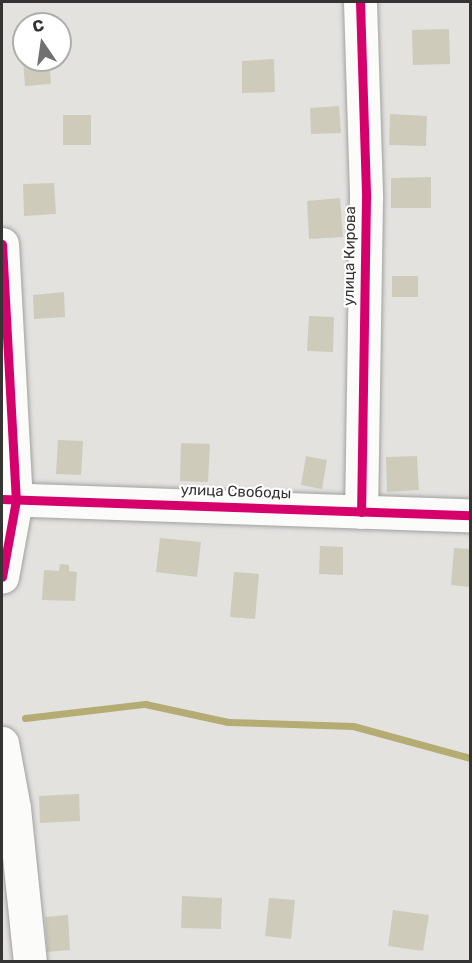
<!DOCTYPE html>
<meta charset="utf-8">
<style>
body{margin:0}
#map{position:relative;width:472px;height:963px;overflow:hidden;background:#e3e2df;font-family:Rubik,sans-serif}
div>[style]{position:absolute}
.stream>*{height:7px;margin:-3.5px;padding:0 3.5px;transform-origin:3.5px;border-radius:3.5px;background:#b4ac73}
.building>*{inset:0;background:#cecbbb}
.roads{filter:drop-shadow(0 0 2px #a1a19f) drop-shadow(0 0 2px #a1a19f)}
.minor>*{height:33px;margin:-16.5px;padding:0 16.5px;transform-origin:16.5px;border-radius:16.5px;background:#fbfbfa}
.cycleway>*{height:9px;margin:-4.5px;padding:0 4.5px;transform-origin:4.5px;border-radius:4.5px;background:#d6006c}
span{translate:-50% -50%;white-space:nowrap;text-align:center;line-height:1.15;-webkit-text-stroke:4.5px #fff;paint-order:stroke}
.street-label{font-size:15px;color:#353432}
.frame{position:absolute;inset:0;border:3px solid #353432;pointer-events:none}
.north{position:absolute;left:12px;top:12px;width:60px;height:60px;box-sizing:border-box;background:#fff;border:2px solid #aeaead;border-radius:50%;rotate:347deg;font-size:16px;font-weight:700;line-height:24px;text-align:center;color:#353432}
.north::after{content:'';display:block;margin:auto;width:21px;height:27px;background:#72716f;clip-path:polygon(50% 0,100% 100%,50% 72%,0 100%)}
</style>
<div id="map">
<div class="stream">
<div style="left:25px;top:718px;width:121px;rotate:-6.7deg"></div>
<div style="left:145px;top:704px;width:85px;rotate:12.2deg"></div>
<div style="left:228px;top:722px;width:125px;rotate:1.8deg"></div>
<div style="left:353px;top:726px;width:121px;rotate:15.3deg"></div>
</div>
<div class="building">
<div style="clip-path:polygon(449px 29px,450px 64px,413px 65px,412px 30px)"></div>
<div style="clip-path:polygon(274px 59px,275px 92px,242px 93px,242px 61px)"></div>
<div style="clip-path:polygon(23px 60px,49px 60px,51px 84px,25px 86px)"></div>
<div style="clip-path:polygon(339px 106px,341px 133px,311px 134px,310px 108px)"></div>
<div style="clip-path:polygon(390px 114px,427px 116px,426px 146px,389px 145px)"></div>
<div style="clip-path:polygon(63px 115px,91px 115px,91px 145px,63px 145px)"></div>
<div style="clip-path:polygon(431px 177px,431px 208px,391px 208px,391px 178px)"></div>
<div style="clip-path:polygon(54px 183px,56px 214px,24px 216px,23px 184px)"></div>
<div style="clip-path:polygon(340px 198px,343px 237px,309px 239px,307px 201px)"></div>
<div style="clip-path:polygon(392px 276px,418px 276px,418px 297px,392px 297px)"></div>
<div style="clip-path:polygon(64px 292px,65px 317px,34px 319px,33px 295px)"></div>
<div style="clip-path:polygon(309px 316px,334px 317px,333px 352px,307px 351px)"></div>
<div style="clip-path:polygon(58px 440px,83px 441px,81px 475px,56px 474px)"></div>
<div style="clip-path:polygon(181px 443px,210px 444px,208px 482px,180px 481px)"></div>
<div style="clip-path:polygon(306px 456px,327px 460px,322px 489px,301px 485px)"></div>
<div style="clip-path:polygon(417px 456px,419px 490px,387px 492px,386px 457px)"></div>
<div style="clip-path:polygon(160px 538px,201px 542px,197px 577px,156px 572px)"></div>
<div style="clip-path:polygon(320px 546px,343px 547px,343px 575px,319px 574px)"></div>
<div style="clip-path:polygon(454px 548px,470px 549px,470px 587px,451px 585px)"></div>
<div style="clip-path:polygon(60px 564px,69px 565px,69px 571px,77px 572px,75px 601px,42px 600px,44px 570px,59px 571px)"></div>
<div style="clip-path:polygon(234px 572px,259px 574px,255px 619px,230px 617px)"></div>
<div style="clip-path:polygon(79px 794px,80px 821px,40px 823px,39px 796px)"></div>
<div style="clip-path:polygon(182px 896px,222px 898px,221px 929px,181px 928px)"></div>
<div style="clip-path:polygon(269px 898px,295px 900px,291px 939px,265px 936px)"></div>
<div style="clip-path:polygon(393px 910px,429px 915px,423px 951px,388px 946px)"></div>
<div style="clip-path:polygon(68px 915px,70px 950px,47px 952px,45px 917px)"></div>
</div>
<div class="roads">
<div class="minor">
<div style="left:360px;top:2px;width:196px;rotate:88.2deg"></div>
<div style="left:366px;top:198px;width:314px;rotate:90.9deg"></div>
<div style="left:2px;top:244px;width:256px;rotate:86.9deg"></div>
<div style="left:16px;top:500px;width:78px;rotate:100.3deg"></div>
<div style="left:2px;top:499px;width:468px;rotate:2deg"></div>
<div style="left:2px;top:743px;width:66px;rotate:79.5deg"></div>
<div style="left:14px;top:808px;width:155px;rotate:84.1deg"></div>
</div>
</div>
<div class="cycleway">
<div style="left:360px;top:2px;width:196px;rotate:88.2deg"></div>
<div style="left:366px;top:198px;width:314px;rotate:90.9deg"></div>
<div style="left:2px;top:244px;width:256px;rotate:86.9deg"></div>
<div style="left:16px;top:500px;width:78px;rotate:100.3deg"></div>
<div style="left:2px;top:499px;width:468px;rotate:2deg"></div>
</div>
<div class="street-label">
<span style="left:350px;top:256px;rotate:-89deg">улица Кирова</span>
<span style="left:236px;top:492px;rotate:2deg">улица Свободы</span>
</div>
<div class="frame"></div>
<div class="north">С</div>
</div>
